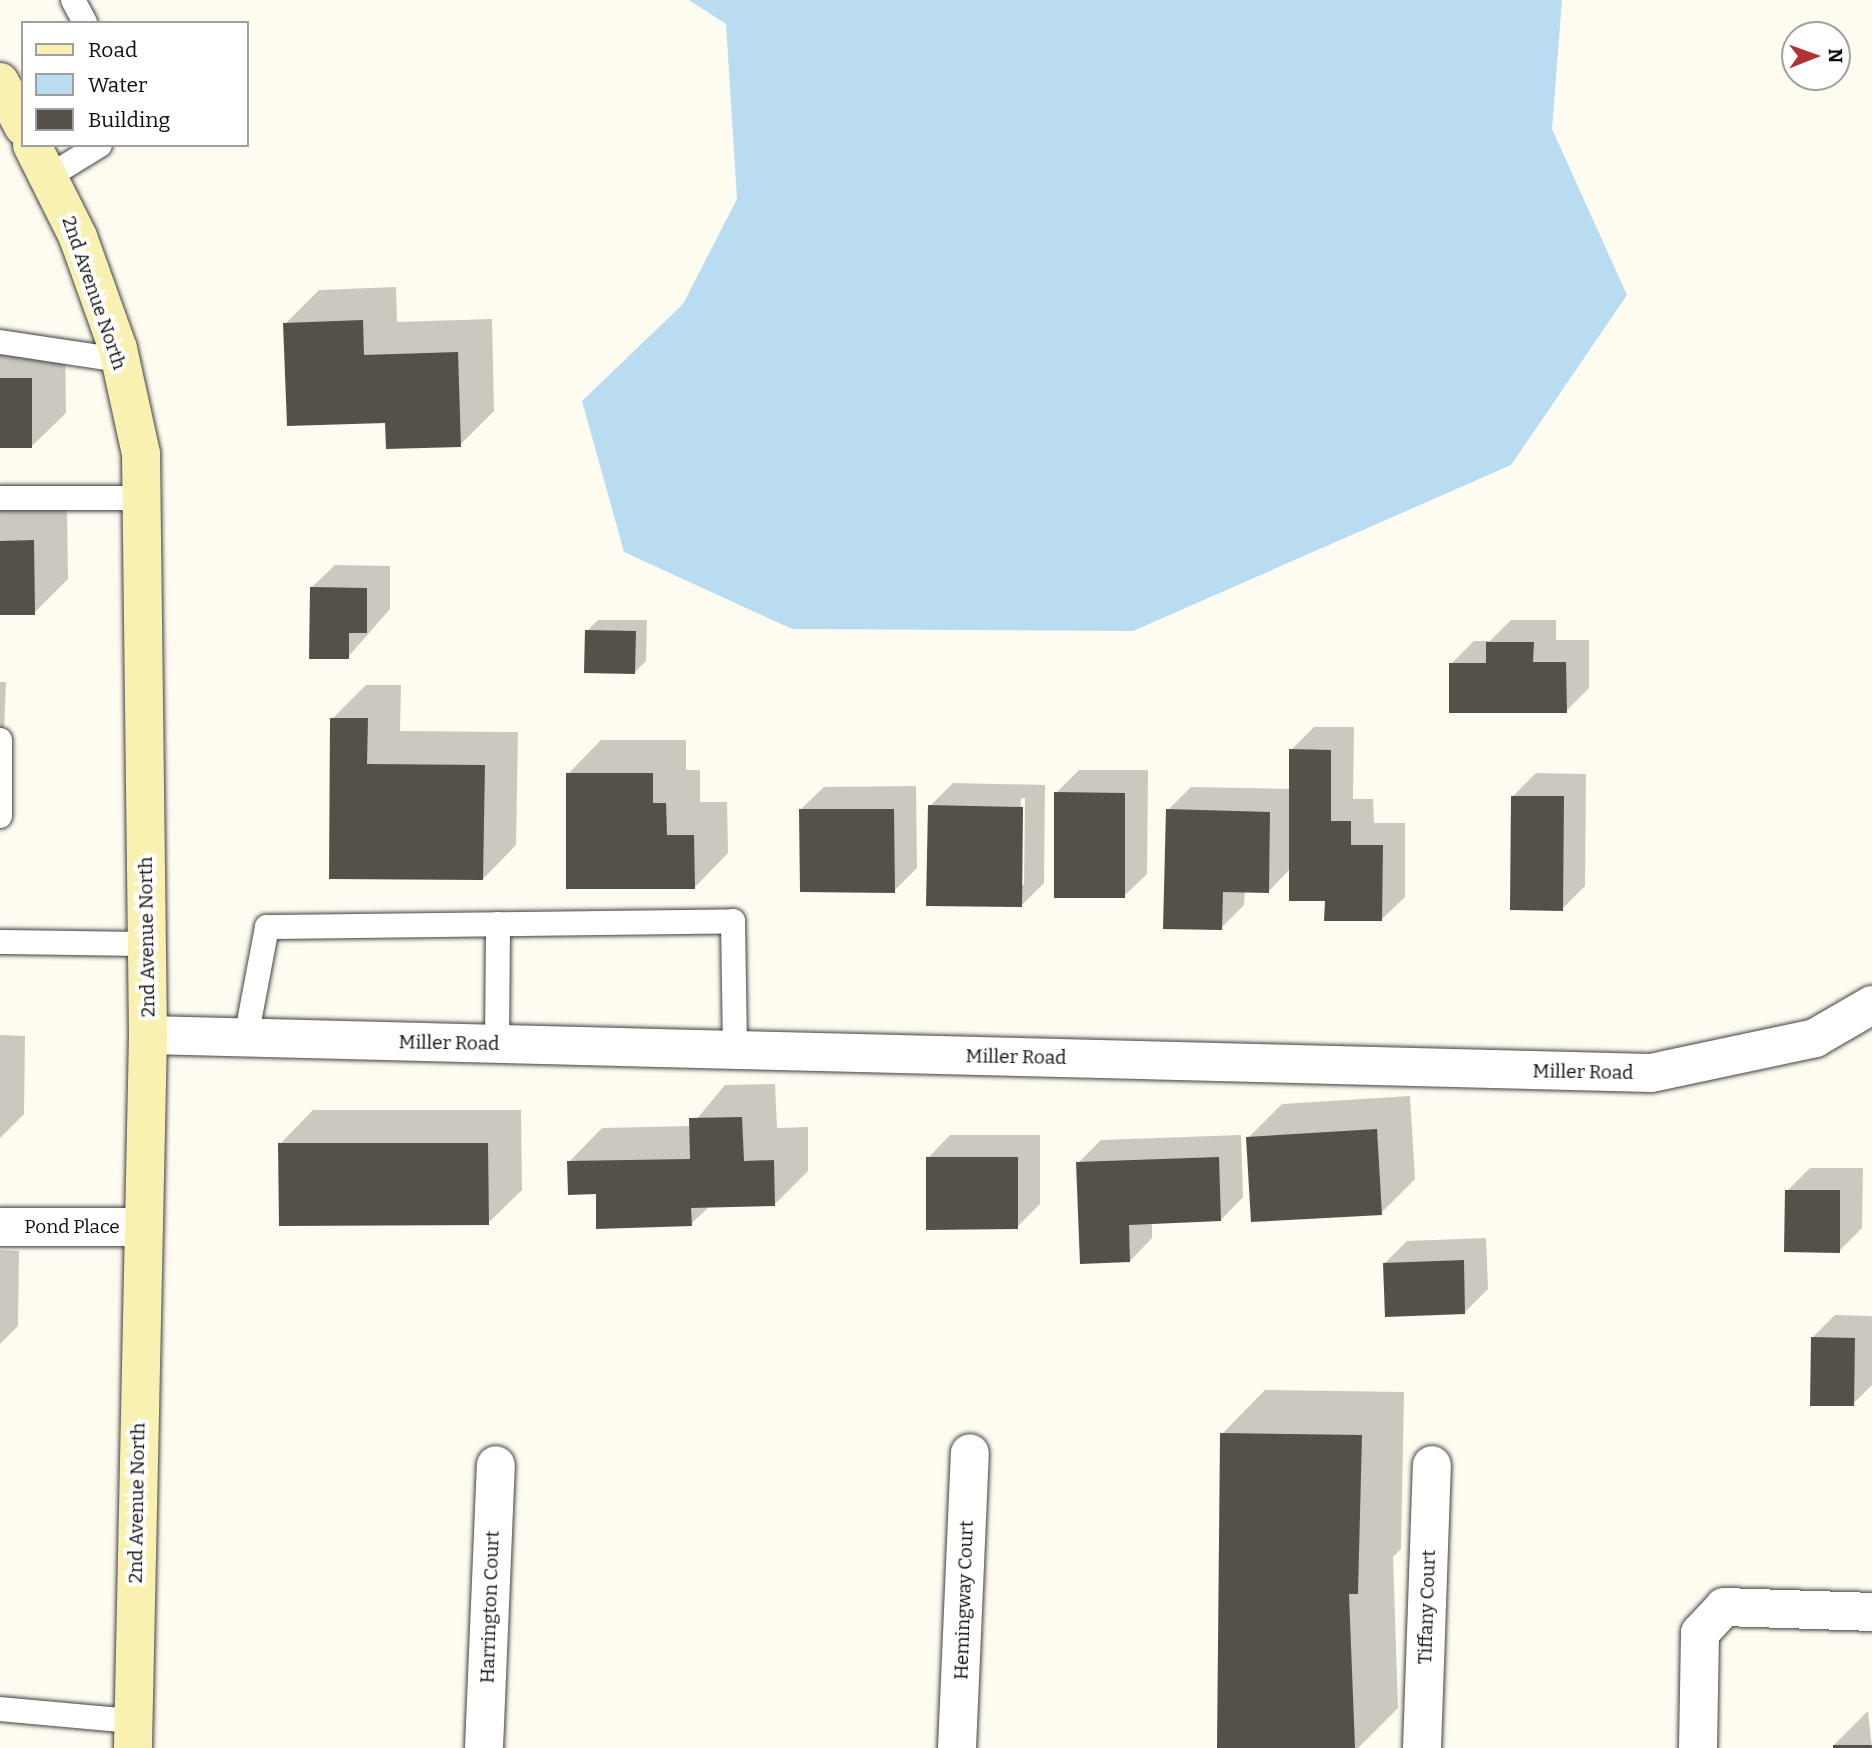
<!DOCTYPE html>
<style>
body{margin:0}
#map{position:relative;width:1872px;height:1748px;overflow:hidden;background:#fefbf1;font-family:Bitter,serif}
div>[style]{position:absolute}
.water>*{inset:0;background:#b9dcf1}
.shadow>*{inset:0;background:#0003}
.building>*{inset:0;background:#56504b}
.roads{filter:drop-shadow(0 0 2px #414141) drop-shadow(0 0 2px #414141)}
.lane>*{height:24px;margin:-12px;padding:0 12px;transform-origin:12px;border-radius:12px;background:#fff}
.street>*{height:38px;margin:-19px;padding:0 19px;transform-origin:19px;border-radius:19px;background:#fff}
.secondary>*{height:38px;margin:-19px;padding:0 19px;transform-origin:19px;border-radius:19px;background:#f9f1b1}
span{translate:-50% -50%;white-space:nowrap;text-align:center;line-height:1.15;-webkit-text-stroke:7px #fff;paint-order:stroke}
.street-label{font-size:19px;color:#0e0e0e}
.legend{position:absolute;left:21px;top:21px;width:228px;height:126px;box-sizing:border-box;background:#fff;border:2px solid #9f9f9f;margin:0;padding:9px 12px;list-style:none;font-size:21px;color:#0e0e0e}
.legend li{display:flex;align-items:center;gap:14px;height:35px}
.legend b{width:35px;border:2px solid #9f9f9f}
.north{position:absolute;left:1781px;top:21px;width:70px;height:70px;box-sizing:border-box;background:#fff;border:2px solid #9f9f9f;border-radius:50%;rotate:89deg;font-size:19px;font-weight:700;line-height:28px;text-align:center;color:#0e0e0e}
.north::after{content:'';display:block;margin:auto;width:24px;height:32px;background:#b43136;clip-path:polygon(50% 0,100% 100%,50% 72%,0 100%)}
</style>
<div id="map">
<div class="water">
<div style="clip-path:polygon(689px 0,1562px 0,1552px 129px,1627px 295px,1511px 465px,1133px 631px,792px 629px,624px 552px,582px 401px,683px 304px,737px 199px,726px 24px)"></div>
</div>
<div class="shadow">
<div style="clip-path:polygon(396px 287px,397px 322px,492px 319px,494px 411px,460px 445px,387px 421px,285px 324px,319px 290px)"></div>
<div style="clip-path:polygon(65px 344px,66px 413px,32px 446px,0 447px,0 345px)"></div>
<div style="clip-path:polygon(67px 507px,68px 579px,34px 613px,0 613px,0 508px)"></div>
<div style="clip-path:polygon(335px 565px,390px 566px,390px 609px,348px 657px,312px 587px)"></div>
<div style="clip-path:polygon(598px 620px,647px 620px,646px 661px,635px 672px,587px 631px)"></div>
<div style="clip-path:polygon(1511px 620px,1556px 620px,1556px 640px,1589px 640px,1589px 688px,1566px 711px,1451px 664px,1474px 641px,1490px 641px)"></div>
<div style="clip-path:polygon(0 682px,6px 682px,0 828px)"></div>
<div style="clip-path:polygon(366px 685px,401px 685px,400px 731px,518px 732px,516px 845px,483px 879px,330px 878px,332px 719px)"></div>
<div style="clip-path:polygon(1314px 727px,1354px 727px,1353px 799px,1373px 799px,1374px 823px,1405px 823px,1405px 897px,1382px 919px,1327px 899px,1290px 869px,1268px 892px,1245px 891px,1244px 905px,1221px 928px,1168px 810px,1191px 787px,1291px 789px,1291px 750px)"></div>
<div style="clip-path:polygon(601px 740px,686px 740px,686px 770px,700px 770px,700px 802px,727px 802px,728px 853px,695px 887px,568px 774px)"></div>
<div style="clip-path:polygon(1079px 770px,1148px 770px,1147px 874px,1124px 896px,1056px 793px)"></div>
<div style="clip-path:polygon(1536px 773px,1586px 774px,1585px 886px,1562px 909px,1513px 796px)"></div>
<div style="clip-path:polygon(evenodd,953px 783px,1045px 785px,1044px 883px,1021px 906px,930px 806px,953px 783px,1021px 798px,1025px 798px,1024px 885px,1020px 885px,1021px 798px)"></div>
<div style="clip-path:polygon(916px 786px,917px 868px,894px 891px,801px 809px,824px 787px)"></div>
<div style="clip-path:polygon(0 1035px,25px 1036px,24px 1114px,0 1138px)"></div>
<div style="clip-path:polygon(775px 1084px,777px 1128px,808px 1127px,808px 1171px,775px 1204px,710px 1206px,691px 1224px,597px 1192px,569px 1162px,602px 1128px,691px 1126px,725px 1085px)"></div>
<div style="clip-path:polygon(1410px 1096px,1415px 1179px,1381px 1213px,1248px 1138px,1282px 1104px)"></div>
<div style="clip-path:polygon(313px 1110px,521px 1110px,522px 1190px,488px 1223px,280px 1144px)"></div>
<div style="clip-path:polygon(950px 1135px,1040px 1135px,1040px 1204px,1017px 1227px,928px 1158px)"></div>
<div style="clip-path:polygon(1241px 1135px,1243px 1197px,1221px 1220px,1152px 1223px,1152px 1238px,1130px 1261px,1078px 1163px,1101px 1140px)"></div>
<div style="clip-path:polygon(1810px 1168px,1863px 1168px,1862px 1228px,1839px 1251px,1787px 1191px)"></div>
<div style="clip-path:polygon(1486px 1238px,1488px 1289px,1465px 1312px,1384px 1264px,1407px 1241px)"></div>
<div style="clip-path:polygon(0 1250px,19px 1251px,18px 1326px,0 1344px)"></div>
<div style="clip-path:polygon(1835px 1315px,1872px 1316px,1872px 1385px,1853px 1404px,1812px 1338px)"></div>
<div style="clip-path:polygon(1265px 1390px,1404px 1392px,1401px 1549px,1393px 1557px,1398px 1708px,1358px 1748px,1218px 1748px,1222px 1434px)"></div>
<div style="clip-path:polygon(1868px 1711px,1872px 1748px,1834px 1748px,1834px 1745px)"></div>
</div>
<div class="building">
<div style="clip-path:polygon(363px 320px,364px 355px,458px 352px,461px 447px,386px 449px,385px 423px,287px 426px,283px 323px)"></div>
<div style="clip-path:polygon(0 378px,32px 378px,32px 448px,0 448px)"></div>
<div style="clip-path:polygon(34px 540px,35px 615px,0 615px,0 541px)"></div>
<div style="clip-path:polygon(310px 587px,367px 588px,367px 633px,349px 633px,349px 659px,309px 659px)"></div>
<div style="clip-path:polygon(585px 630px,636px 631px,635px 674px,584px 673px)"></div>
<div style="clip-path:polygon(1486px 642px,1534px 642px,1533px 662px,1566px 662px,1567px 713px,1449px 713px,1449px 663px,1486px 663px)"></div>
<div style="clip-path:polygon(330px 718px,368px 718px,367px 764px,485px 765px,483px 880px,329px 879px)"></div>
<div style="clip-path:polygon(1289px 749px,1331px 750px,1331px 821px,1351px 821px,1351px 845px,1383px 845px,1382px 921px,1324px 921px,1325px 901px,1289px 901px)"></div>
<div style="clip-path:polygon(566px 773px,653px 773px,653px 803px,666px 803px,667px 835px,694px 835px,695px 889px,566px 889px)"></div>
<div style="clip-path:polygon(1054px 792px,1125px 793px,1125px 898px,1054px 898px)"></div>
<div style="clip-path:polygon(1511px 796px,1564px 796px,1563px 911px,1510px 910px)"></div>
<div style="clip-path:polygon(928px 805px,1023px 807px,1022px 907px,926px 906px)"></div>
<div style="clip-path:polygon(799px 809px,894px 809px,895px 893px,800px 892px)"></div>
<div style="clip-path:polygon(1166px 809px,1270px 812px,1269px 893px,1223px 892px,1222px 930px,1163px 929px)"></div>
<div style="clip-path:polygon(742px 1117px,744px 1161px,774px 1160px,775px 1206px,691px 1208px,692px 1226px,596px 1229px,596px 1194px,568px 1195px,567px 1161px,690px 1159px,689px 1118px)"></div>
<div style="clip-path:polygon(1377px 1129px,1382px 1215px,1251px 1222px,1246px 1137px)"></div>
<div style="clip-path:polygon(278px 1143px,488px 1143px,489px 1225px,279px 1226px)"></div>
<div style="clip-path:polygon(926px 1157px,1018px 1157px,1018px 1229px,926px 1230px)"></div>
<div style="clip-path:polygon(1219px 1157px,1221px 1221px,1129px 1225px,1130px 1262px,1080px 1264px,1076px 1162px)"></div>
<div style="clip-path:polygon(1785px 1190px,1840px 1190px,1840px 1253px,1784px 1252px)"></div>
<div style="clip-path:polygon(1464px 1260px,1465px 1314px,1385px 1317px,1383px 1263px)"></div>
<div style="clip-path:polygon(1811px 1337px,1855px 1338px,1854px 1406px,1810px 1406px)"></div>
<div style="clip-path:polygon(1220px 1433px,1362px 1435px,1358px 1594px,1349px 1594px,1355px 1748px,1217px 1748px)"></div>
<div style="clip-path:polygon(1833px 1745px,1872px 1745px,1872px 1748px,1833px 1748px)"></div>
</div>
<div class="roads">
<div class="lane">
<div style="left:73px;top:0;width:26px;rotate:62deg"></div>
<div style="left:48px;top:177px;width:61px;rotate:-31.6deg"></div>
<div style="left:0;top:342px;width:120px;rotate:8.6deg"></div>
<div style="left:0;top:498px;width:142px"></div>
<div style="left:0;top:740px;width:76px;rotate:90deg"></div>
<div style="left:0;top:942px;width:147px;rotate:0.8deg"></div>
<div style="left:246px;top:1038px;width:113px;rotate:-79.3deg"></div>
<div style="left:267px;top:927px;width:466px;rotate:-0.7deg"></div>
<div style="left:733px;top:921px;width:129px;rotate:89.1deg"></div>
<div style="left:497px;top:1044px;width:120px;rotate:-89.5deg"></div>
<div style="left:0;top:1709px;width:134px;rotate:5.2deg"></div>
</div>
<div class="street">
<div style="left:148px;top:1035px;width:1503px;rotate:1.45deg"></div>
<div style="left:1651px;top:1073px;width:168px;rotate:-12deg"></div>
<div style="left:1815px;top:1038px;width:66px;rotate:-30.1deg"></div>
<div style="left:0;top:1227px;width:144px"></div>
<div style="left:484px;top:1748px;width:283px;rotate:-87.6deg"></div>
<div style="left:957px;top:1748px;width:295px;rotate:-87.5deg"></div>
<div style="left:1422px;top:1748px;width:283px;rotate:-88deg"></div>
<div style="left:1698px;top:1748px;width:115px;rotate:-89deg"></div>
<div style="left:1700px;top:1633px;width:35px;rotate:-47deg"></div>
<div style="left:1724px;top:1607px;width:148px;rotate:1.9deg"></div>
</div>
<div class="secondary">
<div style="left:0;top:82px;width:50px;rotate:62.4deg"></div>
<div style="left:32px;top:145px;width:103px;rotate:63.4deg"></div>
<div style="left:78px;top:237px;width:119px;rotate:70.3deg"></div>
<div style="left:118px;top:349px;width:107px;rotate:77.6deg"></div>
<div style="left:141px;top:454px;width:581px;rotate:89.31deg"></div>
<div style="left:148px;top:1035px;width:713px;rotate:91.21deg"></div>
</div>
</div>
<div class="street-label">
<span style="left:94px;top:293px;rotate:71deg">2nd Avenue North</span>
<span style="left:147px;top:937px;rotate:-91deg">2nd Avenue North</span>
<span style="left:449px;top:1043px;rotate:1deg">Miller Road</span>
<span style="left:1016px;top:1057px;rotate:1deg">Miller Road</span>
<span style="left:1583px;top:1072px;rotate:1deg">Miller Road</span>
<span style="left:72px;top:1227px">Pond Place</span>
<span style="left:137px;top:1503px;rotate:-89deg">2nd Avenue North</span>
<span style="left:964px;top:1600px;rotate:-88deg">Hemingway Court</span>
<span style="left:490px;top:1607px;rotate:-88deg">Harrington Court</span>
<span style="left:1427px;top:1607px;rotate:-88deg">Tiffany Court</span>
</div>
<ul class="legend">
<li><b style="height:9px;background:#f9f1b1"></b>Road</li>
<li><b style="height:19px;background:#b9dcf1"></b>Water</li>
<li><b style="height:19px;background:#56504b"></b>Building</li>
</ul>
<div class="north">N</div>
</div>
